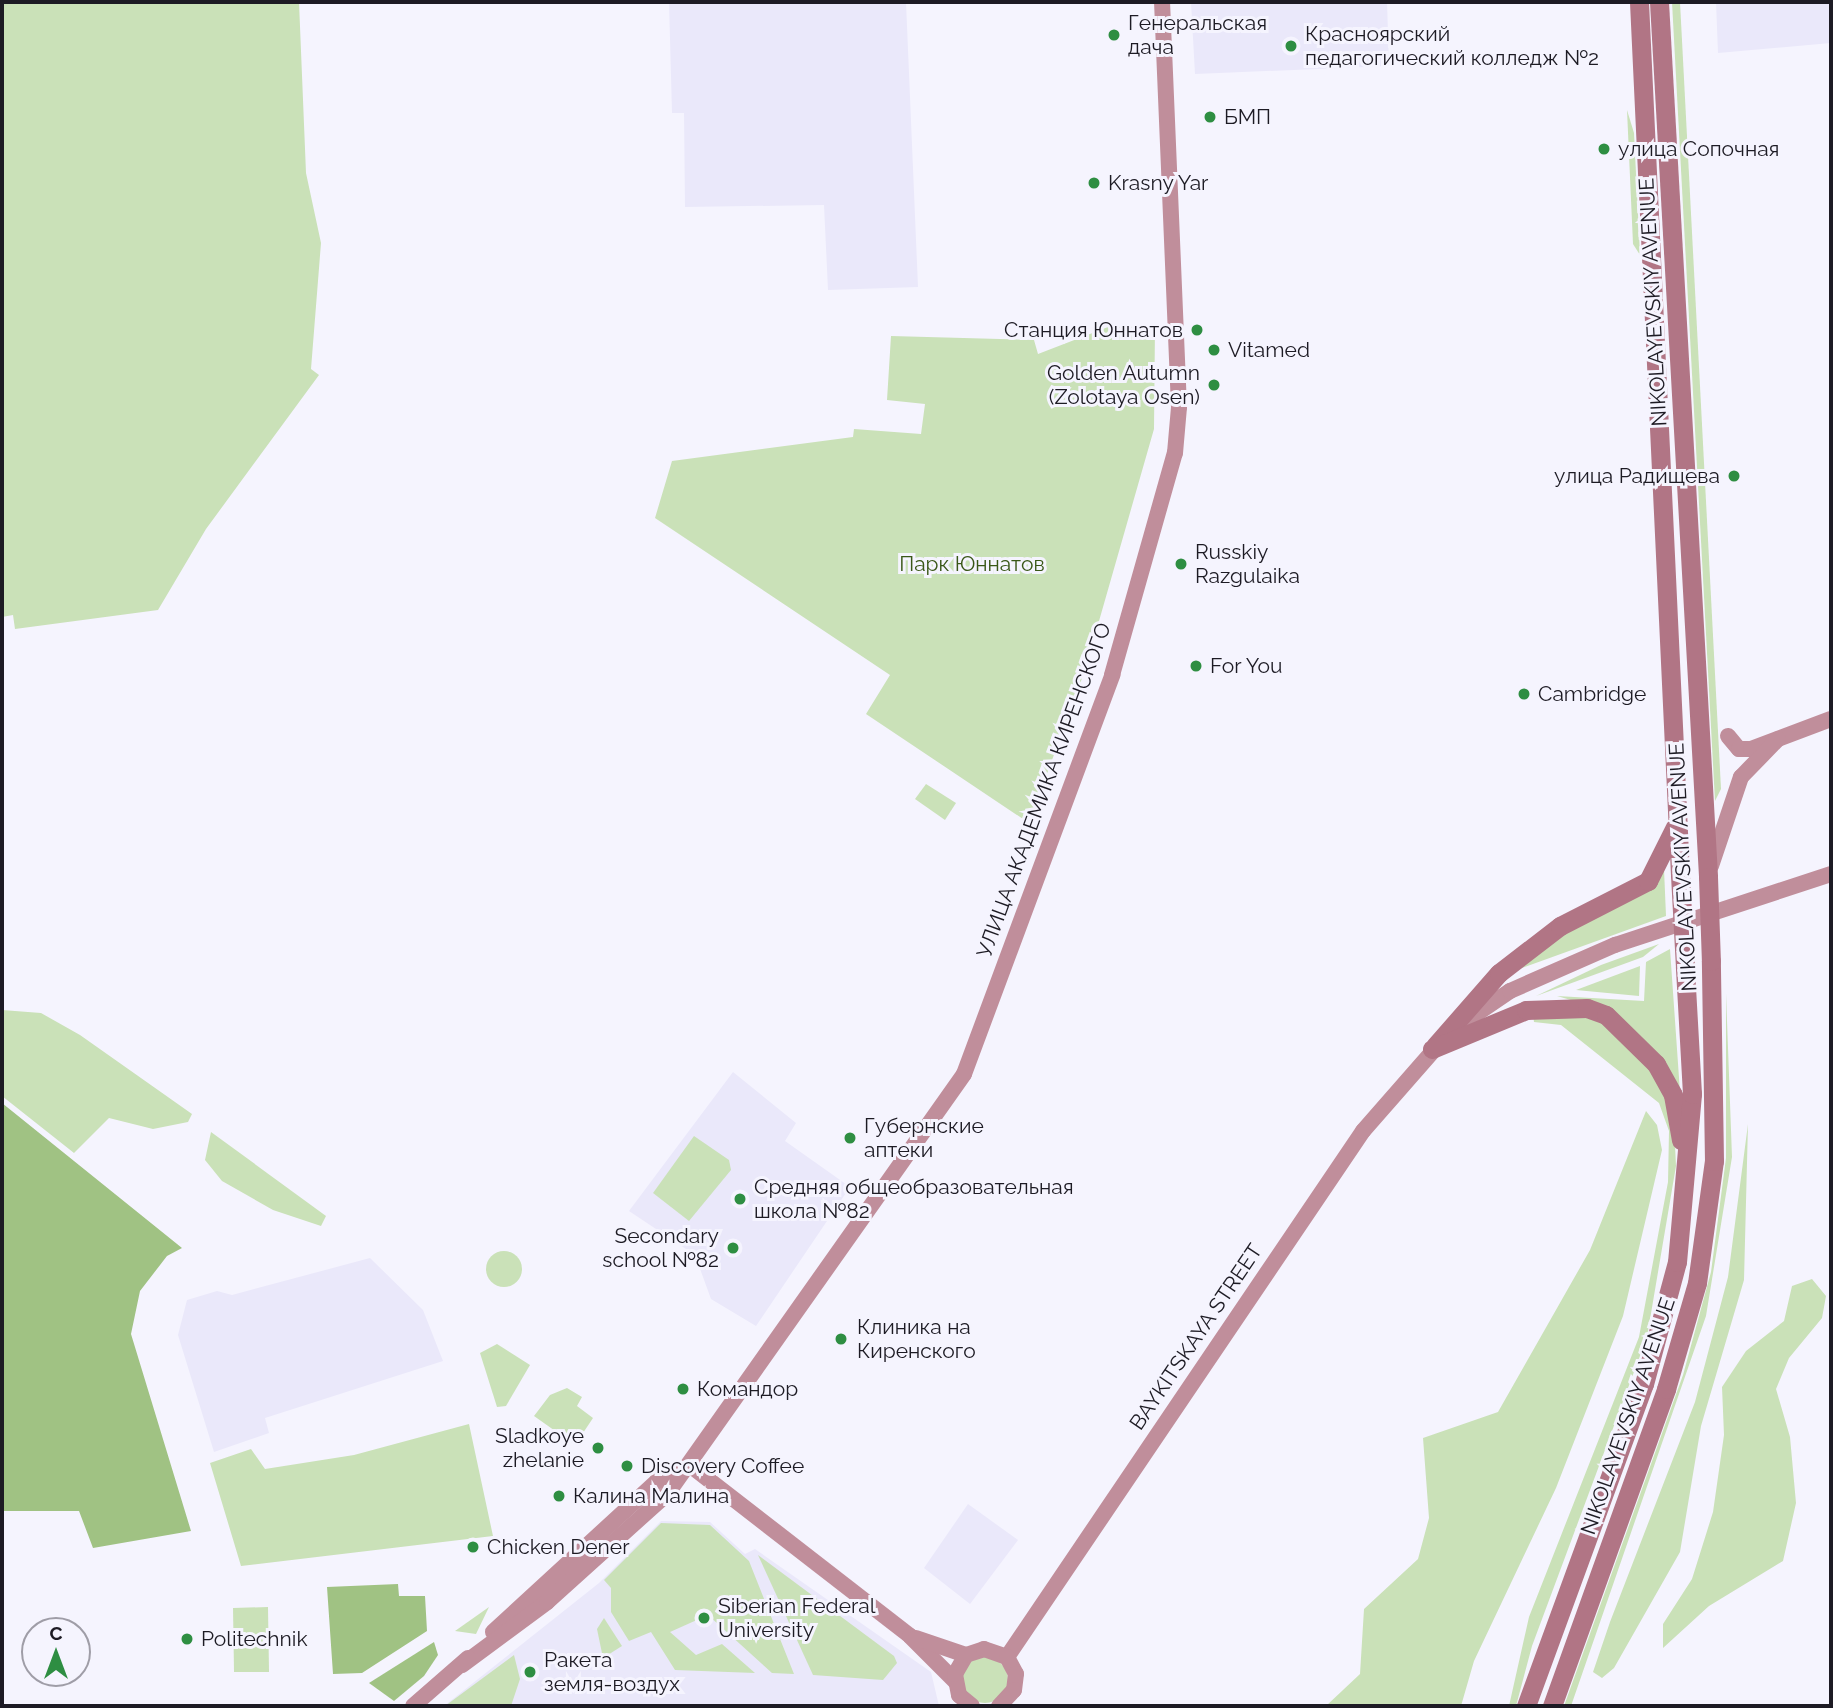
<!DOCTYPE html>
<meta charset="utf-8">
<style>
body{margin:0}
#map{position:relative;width:1833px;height:1708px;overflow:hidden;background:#f5f4fe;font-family:Raleway,sans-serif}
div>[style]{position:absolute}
.built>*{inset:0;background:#eae8fa}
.green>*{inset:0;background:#cae1b8}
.round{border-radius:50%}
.forest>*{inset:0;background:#a0c283}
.secondary>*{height:16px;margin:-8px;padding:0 8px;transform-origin:8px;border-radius:8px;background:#c08e9b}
.primary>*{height:19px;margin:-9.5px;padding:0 9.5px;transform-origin:9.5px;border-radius:9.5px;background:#b17585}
.primary-bridge>*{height:19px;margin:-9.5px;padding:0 9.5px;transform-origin:9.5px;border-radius:9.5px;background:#b17585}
.dots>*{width:19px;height:19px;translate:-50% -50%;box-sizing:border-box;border:4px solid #f5f4fe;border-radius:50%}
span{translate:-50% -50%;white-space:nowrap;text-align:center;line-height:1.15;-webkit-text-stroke:6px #f5f4fe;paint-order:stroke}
.poi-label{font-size:21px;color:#1d1b24}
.left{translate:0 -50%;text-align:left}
.right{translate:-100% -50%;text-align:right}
.street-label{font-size:21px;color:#1d1b24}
.park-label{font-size:21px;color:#395717}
.frame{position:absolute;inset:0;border:4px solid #1d1b24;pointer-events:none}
.north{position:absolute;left:21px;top:1617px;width:70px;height:70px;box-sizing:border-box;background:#f5f4fe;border:2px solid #9f9da7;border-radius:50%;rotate:0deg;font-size:19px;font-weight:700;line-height:28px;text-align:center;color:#1d1b24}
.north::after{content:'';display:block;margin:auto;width:24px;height:32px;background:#2e8e42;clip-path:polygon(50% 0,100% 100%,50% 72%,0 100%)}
</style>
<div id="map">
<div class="built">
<div style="clip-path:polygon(669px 2px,906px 2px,918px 287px,828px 290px,824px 205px,685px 207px,684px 113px,672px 113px)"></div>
<div style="clip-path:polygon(1191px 2px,1387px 2px,1389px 66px,1195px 74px)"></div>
<div style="clip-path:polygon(1716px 2px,1831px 2px,1831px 43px,1718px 53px)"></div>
<div style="clip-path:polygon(733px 1072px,796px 1123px,785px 1141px,850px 1187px,756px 1326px,711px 1299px,695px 1255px,629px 1211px)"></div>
<div style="clip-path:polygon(370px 1258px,423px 1310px,443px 1361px,265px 1418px,269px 1433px,214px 1452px,178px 1335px,187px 1300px,217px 1291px,232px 1295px)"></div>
<div style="clip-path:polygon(968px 1504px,1018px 1540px,970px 1604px,924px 1568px)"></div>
<div style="clip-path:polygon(661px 1521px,710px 1522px,745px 1554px,755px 1549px,931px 1672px,939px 1706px,444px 1706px,599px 1583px)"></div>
</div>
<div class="green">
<div style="clip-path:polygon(2px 2px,299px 2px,306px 173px,321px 243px,311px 369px,319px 375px,206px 529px,158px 610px,15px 629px,13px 615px,2px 617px)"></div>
<div style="clip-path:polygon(1672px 2px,1680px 2px,1721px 789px,1715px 801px)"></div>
<div style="clip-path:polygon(1627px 110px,1634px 133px,1640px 255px,1633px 244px)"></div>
<div style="clip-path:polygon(1155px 326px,1154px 429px,1085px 670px,1029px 823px,866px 714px,890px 675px,655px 518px,672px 461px,853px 437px,854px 429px,921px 434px,925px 404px,887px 400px,891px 336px,1034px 340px,1038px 354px,1108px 327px)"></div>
<div style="clip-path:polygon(926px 784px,956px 803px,945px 820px,915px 799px)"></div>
<div style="clip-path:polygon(1664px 869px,1666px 916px,1511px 972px,1536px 949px)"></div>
<div style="clip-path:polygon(1659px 944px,1643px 957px,1536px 996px,1601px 965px)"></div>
<div style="clip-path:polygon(1670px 949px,1680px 1092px,1612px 1012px,1557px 996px,1644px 1001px,1646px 962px)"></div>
<div style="clip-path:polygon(1640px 966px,1639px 996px,1576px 990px)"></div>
<div style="clip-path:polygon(1726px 993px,1732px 1157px,1706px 1316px,1571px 1706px,1564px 1706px,1683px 1375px,1711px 1272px,1726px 1158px)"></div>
<div style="clip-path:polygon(2px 1010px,41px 1013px,80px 1035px,192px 1114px,188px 1122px,153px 1129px,109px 1118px,74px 1153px,2px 1096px)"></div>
<div style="clip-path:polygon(1571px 1012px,1601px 1022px,1640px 1057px,1673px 1103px,1676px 1166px,1647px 1337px,1532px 1646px,1516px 1706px,1509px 1706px,1529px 1617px,1639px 1337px,1668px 1182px,1669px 1131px,1659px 1103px,1561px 1025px,1534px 1022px,1533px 1015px)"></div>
<div style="clip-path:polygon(1646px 1111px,1657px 1125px,1662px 1150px,1623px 1316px,1556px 1488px,1474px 1661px,1461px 1706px,1326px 1706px,1360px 1674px,1364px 1609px,1418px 1559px,1429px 1518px,1423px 1438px,1498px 1412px,1590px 1250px)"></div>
<div style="clip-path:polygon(1748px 1124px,1744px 1280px,1701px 1426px,1680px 1552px,1614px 1668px,1602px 1678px,1593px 1672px,1610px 1622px,1695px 1402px,1728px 1277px)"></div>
<div style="clip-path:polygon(211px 1132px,326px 1216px,321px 1226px,273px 1210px,222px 1181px,205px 1160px)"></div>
<div style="clip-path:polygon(694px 1136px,729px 1160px,731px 1170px,689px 1221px,653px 1193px)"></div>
<div class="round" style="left:486px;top:1251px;width:36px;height:36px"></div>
<div style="clip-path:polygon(1812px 1279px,1826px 1296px,1822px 1318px,1789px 1358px,1776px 1389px,1790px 1437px,1796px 1503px,1783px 1561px,1709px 1606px,1663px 1648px,1663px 1624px,1692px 1579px,1713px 1512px,1724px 1435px,1722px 1387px,1746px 1351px,1784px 1321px,1792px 1286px)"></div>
<div style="clip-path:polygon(497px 1344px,530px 1365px,506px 1406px,497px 1407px,480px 1353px)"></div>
<div style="clip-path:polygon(567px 1388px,582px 1397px,577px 1406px,593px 1418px,575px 1445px,534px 1416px,550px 1395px)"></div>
<div style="clip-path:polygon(469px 1424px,493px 1536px,241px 1566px,210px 1463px,251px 1449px,265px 1469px,354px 1455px)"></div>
<div style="clip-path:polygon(661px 1523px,710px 1525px,749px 1561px,794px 1674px,772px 1673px,708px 1615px,670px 1632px,696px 1655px,722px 1644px,755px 1673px,675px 1670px,651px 1632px,629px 1641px,611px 1612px,611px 1588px,604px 1580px)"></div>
<div style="clip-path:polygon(758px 1555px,894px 1656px,897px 1663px,883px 1680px,813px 1675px)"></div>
<div style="clip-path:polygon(268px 1607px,269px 1672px,234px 1672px,233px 1608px)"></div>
<div style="clip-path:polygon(489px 1607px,476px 1634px,455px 1631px)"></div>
<div style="clip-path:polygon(604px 1618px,622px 1646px,603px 1658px,597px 1629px)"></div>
<div style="clip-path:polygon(514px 1655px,520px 1679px,511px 1706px,445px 1706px)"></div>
<div class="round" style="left:962px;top:1657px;width:46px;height:46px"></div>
</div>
<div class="forest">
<div style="clip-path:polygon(2px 1103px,182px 1248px,167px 1256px,140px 1291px,131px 1334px,191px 1531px,93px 1548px,79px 1511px,2px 1511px)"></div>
<div style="clip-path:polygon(398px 1584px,399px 1596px,425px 1596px,427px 1631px,362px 1673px,333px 1674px,327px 1587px)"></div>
<div style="clip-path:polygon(434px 1642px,438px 1655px,424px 1676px,394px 1701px,369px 1683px)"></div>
</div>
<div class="secondary">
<div style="left:1728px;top:736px;width:17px;rotate:50deg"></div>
<div style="left:1739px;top:749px;width:12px"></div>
<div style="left:1751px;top:749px;width:85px;rotate:-20.6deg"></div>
<div style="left:1711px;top:866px;width:94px;rotate:-71.4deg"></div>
<div style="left:1741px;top:777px;width:53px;rotate:-45.8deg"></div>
<div style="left:1463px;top:1023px;width:57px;rotate:-34.2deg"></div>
<div style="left:1510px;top:991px;width:115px;rotate:-23.7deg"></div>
<div style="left:1615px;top:945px;width:227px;rotate:-18.2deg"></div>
<div style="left:691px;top:1466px;width:277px;rotate:37.8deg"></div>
<div style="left:910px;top:1636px;width:64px;rotate:45deg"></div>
<div style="left:493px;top:1632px;width:223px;rotate:-42.6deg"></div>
<div style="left:657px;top:1481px;width:31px;rotate:-25deg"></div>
<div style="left:916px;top:1638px;width:53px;rotate:18.8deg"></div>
<div style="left:1007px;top:1657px;width:635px;rotate:-55.91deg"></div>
<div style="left:1363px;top:1131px;width:118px;rotate:-48.8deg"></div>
<div style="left:462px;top:1665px;width:106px;rotate:-36.5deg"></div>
<div style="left:547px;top:1602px;width:163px;rotate:-42deg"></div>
<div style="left:668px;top:1493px;width:513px;rotate:-54.76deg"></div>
<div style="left:964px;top:1074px;width:426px;rotate:-69.6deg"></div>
<div style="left:1112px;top:675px;width:231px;rotate:-74.2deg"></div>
<div style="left:1175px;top:453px;width:46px;rotate:-85deg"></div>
<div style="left:1179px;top:407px;width:405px;rotate:-92.4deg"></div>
<div style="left:413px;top:1706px;width:73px;rotate:-41.1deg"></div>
<div style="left:972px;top:1706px;width:17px;rotate:-140deg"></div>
<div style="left:959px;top:1695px;width:21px;rotate:-101deg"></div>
<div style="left:955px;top:1674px;width:22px;rotate:-60deg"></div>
<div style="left:966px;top:1655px;width:19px;rotate:-18deg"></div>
<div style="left:984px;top:1649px;width:24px;rotate:19deg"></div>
<div style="left:1007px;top:1657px;width:19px;rotate:62deg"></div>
<div style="left:1016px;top:1674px;width:16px;rotate:97deg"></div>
<div style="left:1014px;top:1690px;width:22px;rotate:133deg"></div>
</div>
<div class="primary">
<div style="left:1639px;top:2px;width:874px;rotate:87.31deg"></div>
<div style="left:1659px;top:2px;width:876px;rotate:86.79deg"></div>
<div style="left:1435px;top:1046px;width:97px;rotate:-48.8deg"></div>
<div style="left:1499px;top:973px;width:77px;rotate:-37.6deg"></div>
<div style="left:1560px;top:926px;width:99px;rotate:-27.1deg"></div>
<div style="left:1648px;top:881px;width:60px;rotate:-63.4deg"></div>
<div style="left:1432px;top:1049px;width:102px;rotate:-22.5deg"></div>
<div style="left:1526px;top:1010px;width:61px;rotate:-1.9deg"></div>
<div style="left:1587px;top:1008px;width:20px;rotate:20deg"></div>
<div style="left:1606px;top:1015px;width:70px;rotate:44.4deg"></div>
<div style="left:1656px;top:1064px;width:35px;rotate:61deg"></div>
<div style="left:1673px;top:1095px;width:46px;rotate:79.9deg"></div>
<div style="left:1526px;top:1706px;width:343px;rotate:-69.9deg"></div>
<div style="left:1644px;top:1384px;width:126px;rotate:-74.9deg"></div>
<div style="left:1677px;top:1262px;width:169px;rotate:-84.9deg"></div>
<div style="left:1692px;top:1094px;width:127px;rotate:-93.2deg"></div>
<div style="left:1552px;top:1706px;width:337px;rotate:-70.2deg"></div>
<div style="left:1666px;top:1389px;width:110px;rotate:-73.7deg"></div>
<div style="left:1697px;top:1283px;width:123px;rotate:-82.1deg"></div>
<div style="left:1714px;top:1161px;width:200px;rotate:-90.9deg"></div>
</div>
<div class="primary-bridge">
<div style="left:1680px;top:875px;width:92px;rotate:86.9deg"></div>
<div style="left:1708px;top:877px;width:84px;rotate:88deg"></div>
</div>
<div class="dots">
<div style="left:1114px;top:35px;background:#2e8e42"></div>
<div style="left:1291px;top:46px;background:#2e8e42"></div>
<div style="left:1210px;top:117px;background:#2e8e42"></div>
<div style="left:1604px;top:149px;background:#2e8e42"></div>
<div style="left:1094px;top:183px;background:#2e8e42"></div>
<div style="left:1197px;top:330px;background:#2e8e42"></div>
<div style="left:1214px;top:350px;background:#2e8e42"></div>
<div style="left:1214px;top:385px;background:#2e8e42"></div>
<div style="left:1734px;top:476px;background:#2e8e42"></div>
<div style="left:1181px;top:564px;background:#2e8e42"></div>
<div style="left:1196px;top:666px;background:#2e8e42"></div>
<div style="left:1524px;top:694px;background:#2e8e42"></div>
<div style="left:850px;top:1138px;background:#2e8e42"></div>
<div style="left:740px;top:1199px;background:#2e8e42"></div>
<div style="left:733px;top:1248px;background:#2e8e42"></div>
<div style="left:841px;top:1339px;background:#2e8e42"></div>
<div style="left:683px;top:1389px;background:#2e8e42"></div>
<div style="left:598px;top:1448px;background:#2e8e42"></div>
<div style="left:627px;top:1466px;background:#2e8e42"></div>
<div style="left:559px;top:1496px;background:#2e8e42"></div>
<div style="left:473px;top:1547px;background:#2e8e42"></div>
<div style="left:704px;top:1618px;background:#2e8e42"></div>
<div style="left:187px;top:1639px;background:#2e8e42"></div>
<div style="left:530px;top:1672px;background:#2e8e42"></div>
</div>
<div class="poi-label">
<span class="left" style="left:1128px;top:35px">Генеральская<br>дача</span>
<span class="left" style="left:1305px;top:46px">Красноярский<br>педагогический колледж №2</span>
<span class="left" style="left:1224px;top:117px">БМП</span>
<span class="left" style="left:1618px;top:149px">улица Сопочная</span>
<span class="left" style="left:1108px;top:183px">Krasny Yar</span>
<span class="right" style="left:1183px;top:330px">Станция Юннатов</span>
<span class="left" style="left:1228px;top:350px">Vitamed</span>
<span class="right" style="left:1200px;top:385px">Golden Autumn<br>(Zolotaya Osen)</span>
<span class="right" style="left:1720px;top:476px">улица Радищева</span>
<span class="left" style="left:1195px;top:564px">Russkiy<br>Razgulaika</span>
<span class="left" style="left:1210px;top:666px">For You</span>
<span class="left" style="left:1538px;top:694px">Cambridge</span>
<span class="left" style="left:864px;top:1138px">Губернские<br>аптеки</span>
<span class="left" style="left:754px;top:1199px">Средняя общеобразовательная<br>школа №82</span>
<span class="right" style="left:719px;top:1248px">Secondary<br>school №82</span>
<span class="left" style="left:857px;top:1339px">Клиника на<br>Киренского</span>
<span class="left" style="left:697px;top:1389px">Командор</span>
<span class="right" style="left:584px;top:1448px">Sladkoye<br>zhelanie</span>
<span class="left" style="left:641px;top:1466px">Discovery Coffee</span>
<span class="left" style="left:573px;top:1496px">Калина Малина</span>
<span class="left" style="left:487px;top:1547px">Chicken Dener</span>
<span class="left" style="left:718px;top:1618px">Siberian Federal<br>University</span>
<span class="left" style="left:201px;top:1639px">Politechnik</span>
<span class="left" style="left:544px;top:1672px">Ракета<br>земля-воздух</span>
</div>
<div class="street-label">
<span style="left:1653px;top:302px;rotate:-93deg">NIKOLAYEVSKIY AVENUE</span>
<span style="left:1044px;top:790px;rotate:-70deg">УЛИЦА АКАДЕМИКА КИРЕНСКОГО</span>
<span style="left:1683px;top:867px;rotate:-93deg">NIKOLAYEVSKIY AVENUE</span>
<span style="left:1196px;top:1337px;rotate:-56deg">BAYKITSKAYA STREET</span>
<span style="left:1628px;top:1416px;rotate:-71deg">NIKOLAYEVSKIY AVENUE</span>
</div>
<div class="park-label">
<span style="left:972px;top:564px">Парк Юннатов</span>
</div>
<div class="frame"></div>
<div class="north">С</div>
</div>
